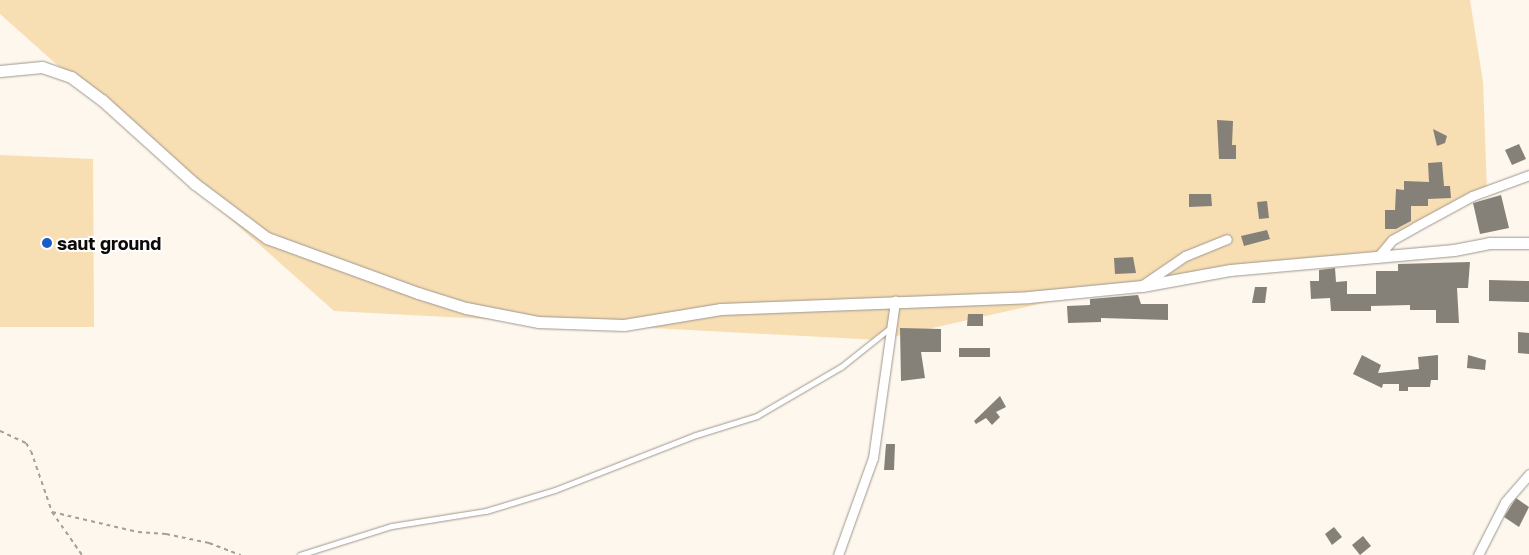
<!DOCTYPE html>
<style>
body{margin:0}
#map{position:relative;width:1529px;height:555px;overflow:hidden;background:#fdf7ed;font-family:"Golos Text",sans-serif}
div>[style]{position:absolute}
.green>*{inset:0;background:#f8deb3}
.building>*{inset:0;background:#868178}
.path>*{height:2px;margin-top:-1px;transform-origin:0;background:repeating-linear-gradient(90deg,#a39f97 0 4px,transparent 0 8px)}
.roads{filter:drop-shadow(0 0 1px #9d978e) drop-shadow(0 0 1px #9d978e)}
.service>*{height:4.5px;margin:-2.25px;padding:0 2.25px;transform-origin:2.25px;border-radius:2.25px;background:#fff}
.minor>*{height:9px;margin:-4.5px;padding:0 4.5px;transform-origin:4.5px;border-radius:4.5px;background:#fff}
.tertiary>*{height:11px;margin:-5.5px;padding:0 5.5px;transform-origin:5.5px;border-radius:5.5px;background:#fff}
.dots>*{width:14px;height:14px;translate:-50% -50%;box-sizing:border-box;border:2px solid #fff;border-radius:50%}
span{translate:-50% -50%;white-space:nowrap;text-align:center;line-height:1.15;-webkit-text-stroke:4px #fff;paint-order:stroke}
.poi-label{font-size:18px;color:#0d0b08;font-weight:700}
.left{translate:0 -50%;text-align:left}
</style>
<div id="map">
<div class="green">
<div style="clip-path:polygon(0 0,1470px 0,1483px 82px,1487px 191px,1385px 246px,1379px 255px,1133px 283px,879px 340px,334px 311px,0 14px)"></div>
<div style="clip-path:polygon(0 155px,93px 159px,94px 327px,0 327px)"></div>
</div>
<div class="building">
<div style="clip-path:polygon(1217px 120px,1233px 121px,1232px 145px,1236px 145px,1236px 159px,1219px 159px)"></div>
<div style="clip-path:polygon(1433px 129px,1447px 136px,1445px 143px,1437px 146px)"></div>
<div style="clip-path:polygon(1519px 144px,1526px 159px,1512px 165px,1505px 150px)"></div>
<div style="clip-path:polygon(1442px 162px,1444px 186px,1450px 186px,1451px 198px,1428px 199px,1428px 206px,1411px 206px,1411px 221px,1396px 229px,1385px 229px,1385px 210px,1395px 210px,1396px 189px,1404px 190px,1404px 181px,1429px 182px,1428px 163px)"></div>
<div style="clip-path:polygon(1189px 194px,1211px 194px,1212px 206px,1189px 207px)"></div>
<div style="clip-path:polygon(1501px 195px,1509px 228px,1480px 234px,1473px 203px)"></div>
<div style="clip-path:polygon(1267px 201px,1269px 218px,1259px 219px,1257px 202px)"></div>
<div style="clip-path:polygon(1267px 230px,1270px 239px,1244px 246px,1241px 236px)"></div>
<div style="clip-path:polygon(1133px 257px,1136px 273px,1115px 274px,1114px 258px)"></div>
<div style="clip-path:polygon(1470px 262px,1468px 288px,1457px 288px,1459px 323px,1436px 323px,1436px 310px,1410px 310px,1410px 305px,1371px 306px,1371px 311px,1331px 311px,1330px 298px,1311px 299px,1310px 281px,1319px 281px,1319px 270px,1335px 268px,1336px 282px,1347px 281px,1347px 294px,1376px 294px,1376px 271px,1398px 271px,1398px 264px)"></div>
<div style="clip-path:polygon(1489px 280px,1529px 281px,1529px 302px,1489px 301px)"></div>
<div style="clip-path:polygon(1255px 287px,1267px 287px,1265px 303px,1252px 303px)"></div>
<div style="clip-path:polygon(1138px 295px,1141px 304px,1168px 304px,1168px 320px,1101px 318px,1101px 322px,1068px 323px,1067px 306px,1090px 305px,1090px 299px)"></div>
<div style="clip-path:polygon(968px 314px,983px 314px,983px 326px,967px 326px)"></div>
<div style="clip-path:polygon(900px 328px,941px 329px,941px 352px,921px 352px,925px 378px,901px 381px)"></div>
<div style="clip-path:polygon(1518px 332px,1529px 333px,1529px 354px,1518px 353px)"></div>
<div style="clip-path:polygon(959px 348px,990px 348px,990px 357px,959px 357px)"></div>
<div style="clip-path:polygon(1362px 355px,1381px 365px,1378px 373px,1419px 369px,1418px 357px,1438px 355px,1438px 380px,1431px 380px,1430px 387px,1408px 387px,1408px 391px,1399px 391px,1399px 384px,1383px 384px,1382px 388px,1353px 374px)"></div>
<div style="clip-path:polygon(1468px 355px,1486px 360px,1485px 370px,1467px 368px)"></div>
<div style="clip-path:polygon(1000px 396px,1006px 407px,996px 412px,1000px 417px,992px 425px,986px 418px,976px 424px,974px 421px)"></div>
<div style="clip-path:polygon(886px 444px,895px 444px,894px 470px,884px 470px)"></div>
<div style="clip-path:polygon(1516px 498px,1529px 507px,1519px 527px,1504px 517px)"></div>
<div style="clip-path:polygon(1334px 527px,1342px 537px,1332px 545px,1325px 534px)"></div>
<div style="clip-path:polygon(1363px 536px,1371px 546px,1360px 555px,1352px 545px)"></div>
</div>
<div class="path">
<div style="left:0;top:431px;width:29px;rotate:25deg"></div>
<div style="left:26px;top:443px;width:9px;rotate:58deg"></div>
<div style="left:31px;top:451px;width:65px;rotate:71deg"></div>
<div style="left:52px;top:512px;width:52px;rotate:55.1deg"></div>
<div style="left:52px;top:512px;width:88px;rotate:13.1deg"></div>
<div style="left:138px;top:532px;width:28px;rotate:4deg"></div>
<div style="left:166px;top:534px;width:44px;rotate:11.8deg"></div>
<div style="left:209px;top:543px;width:34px;rotate:21deg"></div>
</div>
<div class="roads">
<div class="service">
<div style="left:300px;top:555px;width:96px;rotate:-17.5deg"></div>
<div style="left:392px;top:526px;width:95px;rotate:-9.1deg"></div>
<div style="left:486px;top:511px;width:72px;rotate:-16.9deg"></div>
<div style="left:555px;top:490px;width:151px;rotate:-21.3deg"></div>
<div style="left:696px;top:435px;width:64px;rotate:-17.3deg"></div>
<div style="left:757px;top:416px;width:97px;rotate:-30.3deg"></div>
<div style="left:841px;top:367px;width:63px;rotate:-38.5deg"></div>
</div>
<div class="minor">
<div style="left:1377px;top:258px;width:23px;rotate:-50deg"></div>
<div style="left:1392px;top:240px;width:26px;rotate:-29deg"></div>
<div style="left:1415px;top:227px;width:65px;rotate:-28.5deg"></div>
<div style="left:1472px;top:196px;width:61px;rotate:-20.2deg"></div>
<div style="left:1144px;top:284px;width:50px;rotate:-34.3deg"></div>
<div style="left:1185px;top:256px;width:45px;rotate:-22deg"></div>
<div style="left:838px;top:555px;width:103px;rotate:-70.2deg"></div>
<div style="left:873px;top:458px;width:159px;rotate:-82deg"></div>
<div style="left:1478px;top:555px;width:59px;rotate:-63deg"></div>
<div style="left:1505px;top:502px;width:37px;rotate:-49deg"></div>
</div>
<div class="tertiary">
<div style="left:0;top:71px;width:42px;rotate:-5.4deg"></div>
<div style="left:42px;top:67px;width:31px;rotate:19deg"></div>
<div style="left:71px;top:77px;width:39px;rotate:37deg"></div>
<div style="left:102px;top:100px;width:125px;rotate:42.1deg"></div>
<div style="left:195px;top:184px;width:90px;rotate:36.9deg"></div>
<div style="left:267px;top:238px;width:161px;rotate:20deg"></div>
<div style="left:418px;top:293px;width:50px;rotate:17.4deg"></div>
<div style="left:466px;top:308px;width:73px;rotate:11deg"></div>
<div style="left:538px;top:322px;width:86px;rotate:2deg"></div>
<div style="left:624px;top:325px;width:98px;rotate:-9.4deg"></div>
<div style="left:721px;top:309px;width:308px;rotate:-2.2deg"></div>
<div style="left:1029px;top:297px;width:114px;rotate:-5.6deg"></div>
<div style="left:1142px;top:286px;width:89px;rotate:-10.3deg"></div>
<div style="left:1230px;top:270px;width:225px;rotate:-5.1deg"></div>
<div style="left:1454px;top:250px;width:36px;rotate:-11deg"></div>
<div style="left:1489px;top:243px;width:40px"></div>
</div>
</div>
<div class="dots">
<div style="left:47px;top:243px;background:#185dc8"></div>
</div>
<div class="poi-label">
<span class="left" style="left:57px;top:243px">saut ground</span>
</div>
</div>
